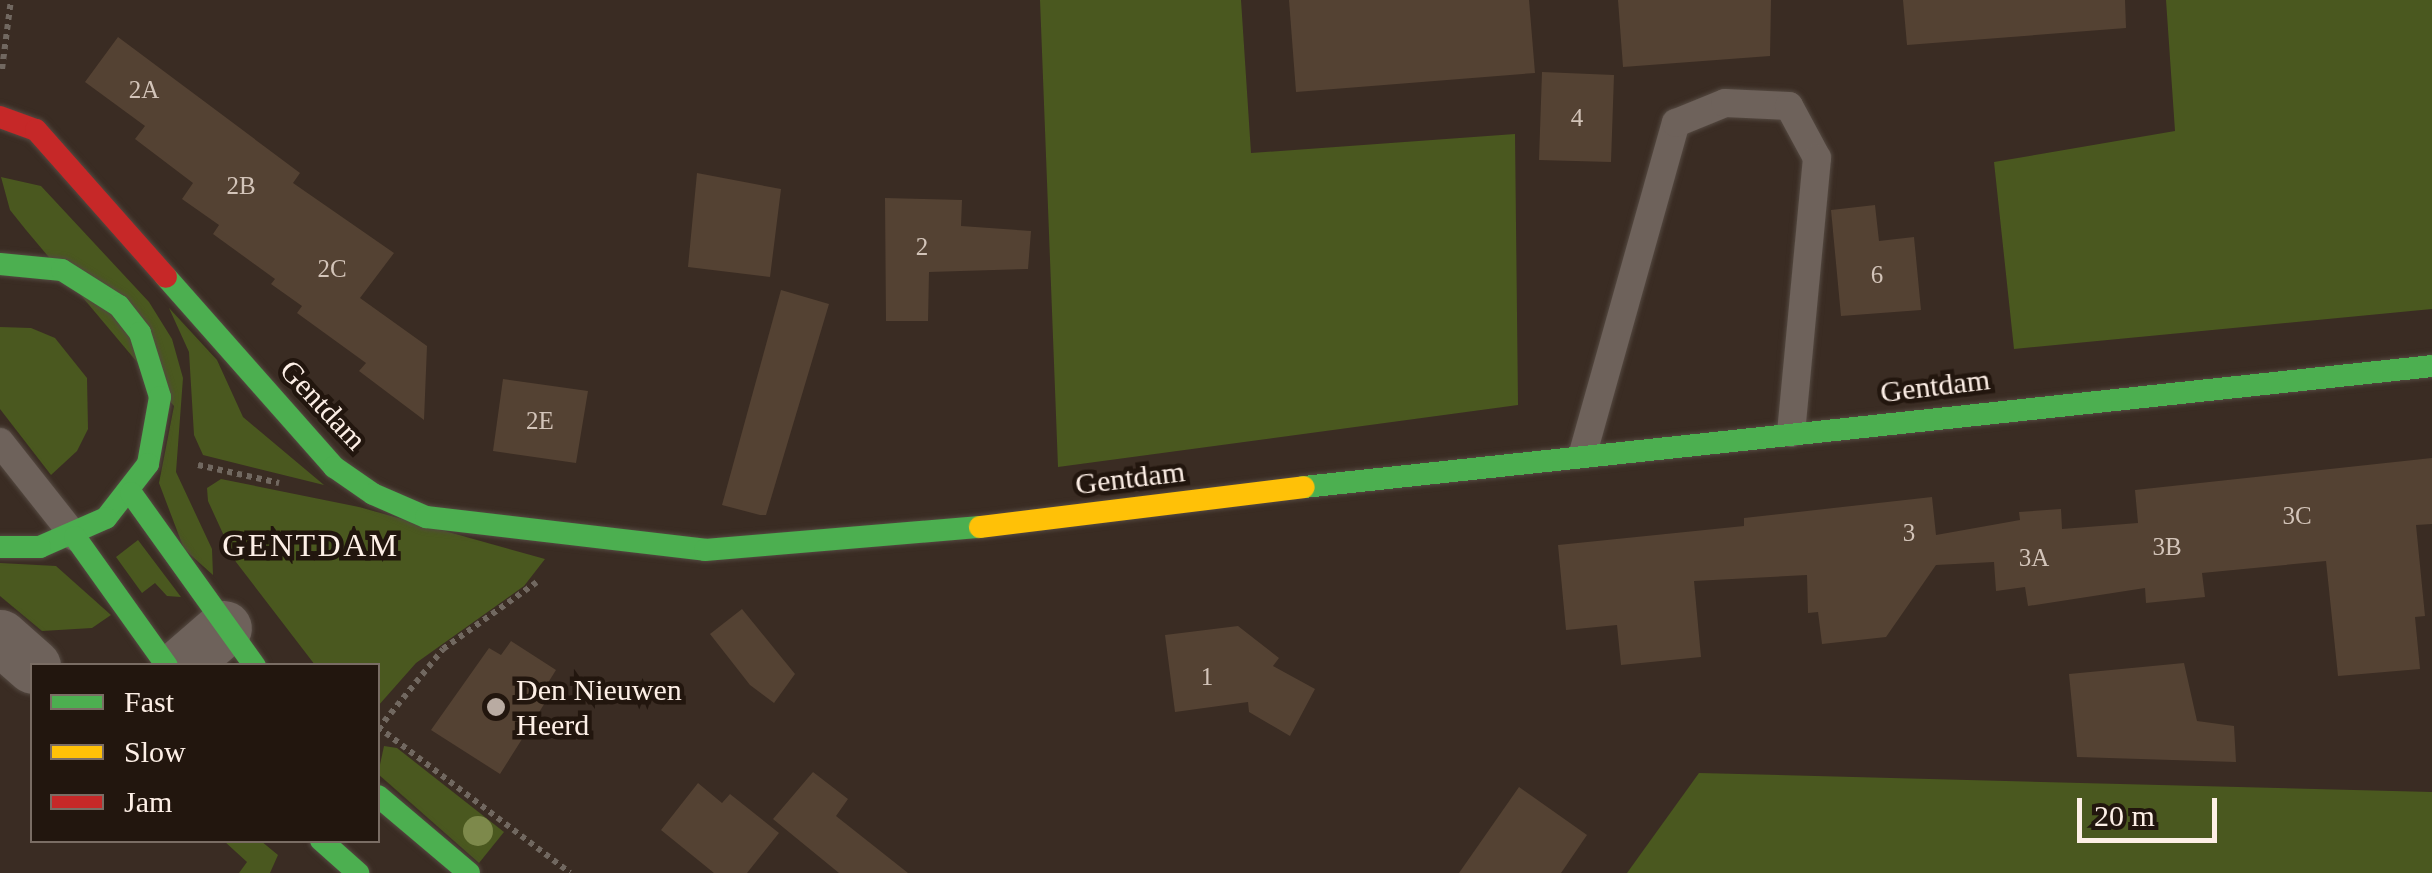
<!DOCTYPE html>
<style>
body{margin:0}
#map{position:relative;width:2432px;height:873px;overflow:hidden;background:#3a2c23;font-family:"Times New Roman",serif}
div>[style]{position:absolute}
.green>*{inset:0;background:#4a581f}
.building>*{inset:0;background:#544233}
.path>*{height:6px;margin-top:-3px;transform-origin:0;background:repeating-linear-gradient(90deg,#716860 0 5px,transparent 0 10px)}
.roads{filter:drop-shadow(0 0 2px #544941) drop-shadow(0 0 2px #544941)}
.lane>*{height:28px;margin:-14px;padding:0 14px;transform-origin:14px;border-radius:14px;background:#6e625b}
.street>*{height:55px;margin:-27.5px;padding:0 27.5px;transform-origin:27.5px;border-radius:27.5px;background:#6e625b}
.fast>*{height:22px;margin:-11px;padding:0 11px;transform-origin:11px;border-radius:11px;background:#4caf50}
.slow>*{height:22px;margin:-11px;padding:0 11px;transform-origin:11px;border-radius:11px;background:#ffc107}
.jam>*{height:22px;margin:-11px;padding:0 11px;transform-origin:11px;border-radius:11px;background:#c62828}
.trees>*{width:30px;height:30px;margin:-15px;border-radius:50%;background:#7d894b}
.dots>*{width:28px;height:28px;translate:-50% -50%;box-sizing:border-box;border:5px solid #22160e;border-radius:50%}
span{translate:-50% -50%;white-space:nowrap;text-align:center;line-height:1.15;-webkit-text-stroke:9px #22160e;paint-order:stroke}
.number-label{font-size:25px;color:#d3c4b9}
.number-label span{-webkit-text-stroke-width:0}
.street-label{font-size:30px;color:#fdefe6}
.poi-label{font-size:30px;color:#fdefe6}
.left{translate:0 -50%;text-align:left}
.neighbourhood-label{font-size:32px;color:#fdefe6;letter-spacing:2.5px}
.legend{position:absolute;left:30px;top:663px;width:350px;height:180px;box-sizing:border-box;background:#22160e;border:2px solid #7a6d64;margin:0;padding:12px 18px;list-style:none;font-size:30px;color:#fdefe6}
.legend li{display:flex;align-items:center;gap:20px;height:50px}
.legend b{width:50px;border:2px solid #7a6d64}
.scale{position:absolute;left:2077px;top:798px;width:140px;height:45px;box-sizing:border-box;border:5px solid #fdefe6;border-top:0;padding-left:12px;font-size:30px;line-height:35px;white-space:nowrap;color:#fdefe6;-webkit-text-stroke:8px #22160e;paint-order:stroke}
</style>
<div id="map">
<div class="green">
<div style="clip-path:polygon(1040px 0,1241px 0,1251px 153px,1515px 134px,1518px 405px,1058px 467px)"></div>
<div style="clip-path:polygon(2166px 0,2432px 0,2432px 309px,2014px 349px,1994px 162px,2175px 131px)"></div>
<div style="clip-path:polygon(1px 177px,41px 186px,149px 302px,172px 339px,183px 378px,176px 472px,212px 549px,213px 575px,184px 549px,159px 483px,174px 406px,26px 230px,10px 210px)"></div>
<div style="clip-path:polygon(169px 308px,217px 360px,243px 417px,324px 485px,203px 455px,194px 435px,189px 352px)"></div>
<div style="clip-path:polygon(0 327px,31px 328px,55px 338px,87px 378px,88px 429px,77px 451px,51px 475px,0 409px)"></div>
<div style="clip-path:polygon(221px 479px,359px 507px,545px 559px,524px 586px,416px 663px,378px 706px,378px 666px,315px 665px,236px 562px,208px 501px,207px 488px)"></div>
<div style="clip-path:polygon(138px 540px,181px 597px,167px 596px,155px 583px,142px 593px,116px 557px)"></div>
<div style="clip-path:polygon(0 563px,56px 566px,111px 615px,92px 628px,42px 631px,0 596px)"></div>
<div style="clip-path:polygon(384px 746px,397px 748px,504px 832px,479px 863px,378px 774px)"></div>
<div style="clip-path:polygon(1699px 773px,2432px 792px,2432px 873px,1627px 873px)"></div>
<div style="clip-path:polygon(224px 841px,261px 841px,278px 855px,270px 873px,239px 873px,247px 862px)"></div>
</div>
<div class="building">
<div style="clip-path:polygon(1289px 0,1529px 0,1535px 73px,1296px 92px)"></div>
<div style="clip-path:polygon(1618px 0,1771px 0,1770px 56px,1623px 67px)"></div>
<div style="clip-path:polygon(1903px 0,2125px 0,2126px 28px,1907px 45px)"></div>
<div style="clip-path:polygon(118px 37px,300px 173px,293px 183px,394px 253px,360px 298px,427px 346px,424px 420px,359px 371px,366px 363px,297px 313px,302px 306px,271px 284px,275px 279px,213px 234px,219px 225px,182px 199px,193px 183px,135px 139px,145px 126px,85px 82px)"></div>
<div style="clip-path:polygon(1542px 72px,1614px 75px,1611px 162px,1539px 160px)"></div>
<div style="clip-path:polygon(697px 173px,781px 189px,770px 277px,688px 267px)"></div>
<div style="clip-path:polygon(885px 198px,962px 200px,961px 226px,1031px 231px,1028px 269px,929px 272px,928px 321px,886px 321px)"></div>
<div style="clip-path:polygon(1875px 205px,1879px 241px,1914px 237px,1921px 310px,1841px 316px,1831px 210px)"></div>
<div style="clip-path:polygon(781px 290px,829px 304px,766px 515px,760px 515px,722px 505px)"></div>
<div style="clip-path:polygon(503px 379px,588px 391px,576px 463px,493px 451px)"></div>
<div style="clip-path:polygon(2432px 458px,2432px 524px,2416px 525px,2425px 616px,2415px 617px,2420px 669px,2338px 676px,2326px 561px,2202px 573px,2205px 597px,2146px 603px,2145px 588px,2028px 606px,2025px 587px,1996px 591px,1994px 562px,1936px 565px,1886px 637px,1822px 644px,1818px 612px,1808px 613px,1807px 575px,1694px 581px,1701px 657px,1621px 665px,1617px 625px,1566px 630px,1558px 545px,1744px 526px,1744px 518px,1932px 497px,1936px 535px,2020px 520px,2019px 512px,2061px 509px,2062px 529px,2138px 523px,2135px 490px)"></div>
<div style="clip-path:polygon(742px 609px,795px 674px,774px 703px,750px 685px,710px 634px)"></div>
<div style="clip-path:polygon(1238px 626px,1279px 658px,1273px 666px,1315px 689px,1290px 736px,1249px 712px,1248px 702px,1175px 712px,1165px 635px)"></div>
<div style="clip-path:polygon(511px 641px,556px 670px,541px 694px,548px 698px,500px 774px,431px 730px,489px 648px,501px 655px)"></div>
<div style="clip-path:polygon(2184px 663px,2197px 721px,2234px 726px,2236px 762px,2077px 757px,2069px 674px)"></div>
<div style="clip-path:polygon(813px 772px,848px 799px,836px 816px,908px 873px,839px 873px,773px 819px)"></div>
<div style="clip-path:polygon(698px 783px,722px 803px,730px 794px,779px 833px,747px 873px,714px 873px,661px 830px)"></div>
<div style="clip-path:polygon(1519px 787px,1587px 835px,1561px 873px,1459px 873px)"></div>
</div>
<div class="path">
<div style="left:2px;top:69px;width:70px;rotate:-82.6deg"></div>
<div style="left:198px;top:465px;width:83px;rotate:12.5deg"></div>
<div style="left:378px;top:727px;width:241px;rotate:37.2deg"></div>
<div style="left:378px;top:729px;width:103px;rotate:-50.9deg"></div>
<div style="left:443px;top:649px;width:115px;rotate:-35.5deg"></div>
</div>
<div class="roads">
<div class="lane">
<div style="left:0;top:442px;width:121px;rotate:51.7deg"></div>
<div style="left:1583px;top:453px;width:343px;rotate:-74.3deg"></div>
<div style="left:1676px;top:123px;width:53px;rotate:-22.2deg"></div>
<div style="left:1725px;top:103px;width:64px;rotate:2.7deg"></div>
<div style="left:1789px;top:106px;width:59px;rotate:61.7deg"></div>
<div style="left:1817px;top:158px;width:276px;rotate:95.4deg"></div>
</div>
<div class="street">
<div style="left:0;top:637px;width:44px;rotate:41.3deg"></div>
<div style="left:180px;top:666px;width:58px;rotate:-40.8deg"></div>
</div>
<div class="fast">
<div style="left:0;top:264px;width:62px;rotate:5.5deg"></div>
<div style="left:62px;top:270px;width:67px;rotate:32.3deg"></div>
<div style="left:119px;top:306px;width:34px;rotate:52deg"></div>
<div style="left:140px;top:333px;width:67px;rotate:72.6deg"></div>
<div style="left:160px;top:397px;width:68px;rotate:100.2deg"></div>
<div style="left:148px;top:464px;width:68px;rotate:127.9deg"></div>
<div style="left:106px;top:518px;width:72px;rotate:156.3deg"></div>
<div style="left:40px;top:547px;width:40px;rotate:180deg"></div>
<div style="left:166px;top:277px;width:254px;rotate:48.5deg"></div>
<div style="left:334px;top:467px;width:47px;rotate:34.7deg"></div>
<div style="left:373px;top:494px;width:58px;rotate:23.5deg"></div>
<div style="left:426px;top:517px;width:281px;rotate:6.7deg"></div>
<div style="left:705px;top:550px;width:276px;rotate:-4.8deg"></div>
<div style="left:1304px;top:487px;width:1134px;rotate:-6.12deg"></div>
<div style="left:131px;top:493px;width:213px;rotate:54.4deg"></div>
<div style="left:75px;top:537px;width:158px;rotate:54.5deg"></div>
<div style="left:378px;top:796px;width:119px;rotate:40.2deg"></div>
<div style="left:321px;top:840px;width:50px;rotate:41.7deg"></div>
</div>
<div class="slow">
<div style="left:980px;top:527px;width:326px;rotate:-7deg"></div>
</div>
<div class="jam">
<div style="left:0;top:117px;width:38px;rotate:20deg"></div>
<div style="left:36px;top:130px;width:196px;rotate:48.5deg"></div>
</div>
</div>
<div class="trees">
<div style="left:478px;top:831px"></div>
</div>
<div class="dots">
<div style="left:496px;top:707px;background:#b9aba2"></div>
</div>
<div class="number-label">
<span style="left:144px;top:90px">2A</span>
<span style="left:1577px;top:118px">4</span>
<span style="left:241px;top:186px">2B</span>
<span style="left:922px;top:247px">2</span>
<span style="left:332px;top:269px">2C</span>
<span style="left:1877px;top:275px">6</span>
<span style="left:540px;top:421px">2E</span>
<span style="left:2297px;top:516px">3C</span>
<span style="left:1909px;top:533px">3</span>
<span style="left:2167px;top:547px">3B</span>
<span style="left:2034px;top:558px">3A</span>
<span style="left:1207px;top:677px">1</span>
</div>
<div class="street-label">
<span style="left:1935px;top:386px;rotate:-7deg">Gentdam</span>
<span style="left:323px;top:405px;rotate:47deg">Gentdam</span>
<span style="left:1130px;top:478px;rotate:-7deg">Gentdam</span>
</div>
<div class="poi-label">
<span class="left" style="left:516px;top:707px">Den Nieuwen<br>Heerd</span>
</div>
<div class="neighbourhood-label">
<span style="left:311px;top:545px">GENTDAM</span>
</div>
<ul class="legend">
<li><b style="height:12px;background:#4caf50"></b>Fast</li>
<li><b style="height:12px;background:#ffc107"></b>Slow</li>
<li><b style="height:12px;background:#c62828"></b>Jam</li>
</ul>
<div class="scale">20 m</div>
</div>
